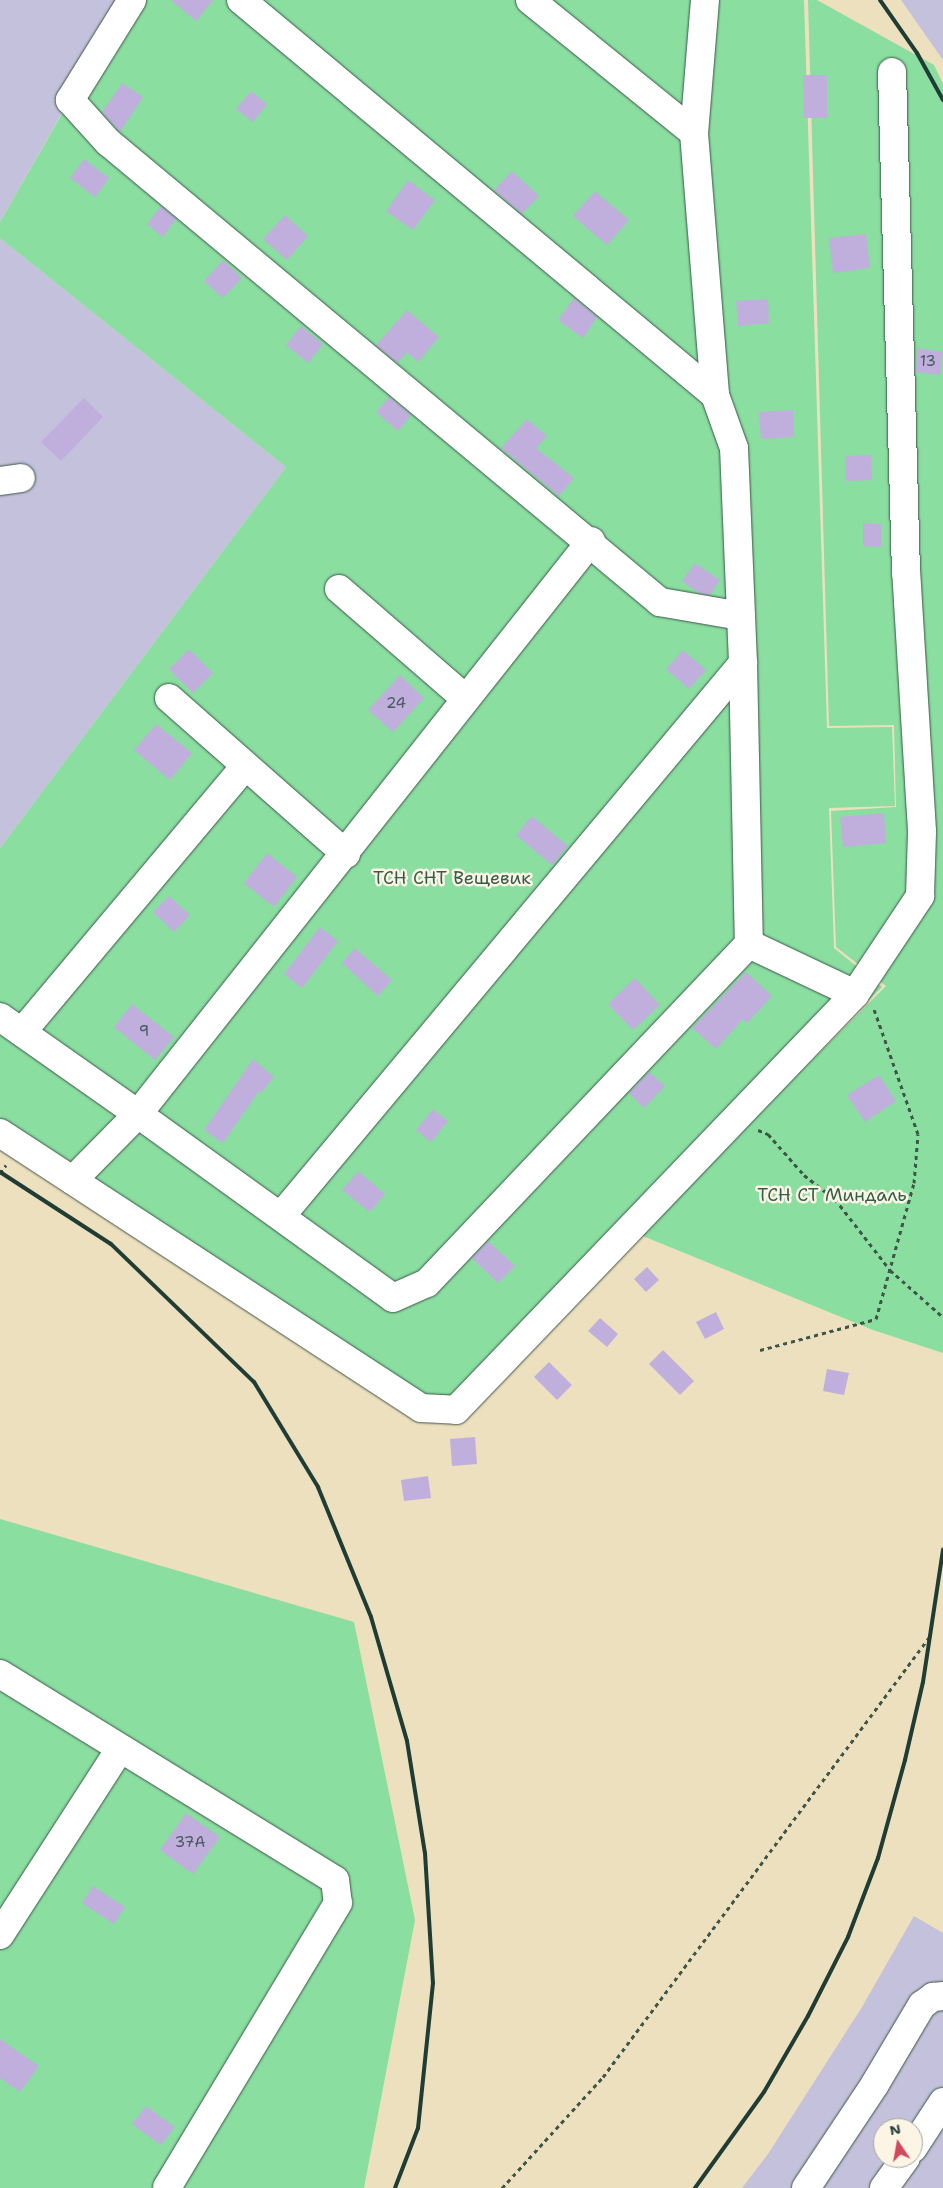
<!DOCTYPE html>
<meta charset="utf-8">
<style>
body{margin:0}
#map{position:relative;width:943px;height:2188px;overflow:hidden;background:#ede0be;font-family:"Shantell Sans",sans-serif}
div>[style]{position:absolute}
.industrial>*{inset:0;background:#c3c1db}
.green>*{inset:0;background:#89dea0}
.building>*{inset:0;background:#c0afdc}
.path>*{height:3px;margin-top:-1.5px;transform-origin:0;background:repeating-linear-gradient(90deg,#3e5549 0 4px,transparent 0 8px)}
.roads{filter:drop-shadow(0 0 1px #3e5549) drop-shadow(0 0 1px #3e5549)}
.minor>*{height:28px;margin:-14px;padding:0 14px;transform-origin:14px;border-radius:14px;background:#fff}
.rail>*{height:4px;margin:-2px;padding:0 2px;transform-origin:2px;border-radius:2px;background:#1f3d34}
span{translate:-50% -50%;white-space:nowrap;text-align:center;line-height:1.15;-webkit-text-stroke:5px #fcf5e5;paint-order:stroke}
.number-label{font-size:15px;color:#475a5e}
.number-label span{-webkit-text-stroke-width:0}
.park-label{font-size:18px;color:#345d4a}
.north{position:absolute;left:873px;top:2118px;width:50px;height:50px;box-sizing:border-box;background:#fcf5e5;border:1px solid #a4ab9e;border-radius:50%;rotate:348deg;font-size:14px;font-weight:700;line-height:20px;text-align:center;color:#1f3d34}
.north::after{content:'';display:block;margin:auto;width:18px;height:22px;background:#d1495b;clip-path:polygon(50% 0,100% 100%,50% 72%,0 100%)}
</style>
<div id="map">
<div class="industrial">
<div style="clip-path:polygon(0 0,126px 0,0 222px)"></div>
<div style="clip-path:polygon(901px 0,943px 0,943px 60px)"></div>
<div style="clip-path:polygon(0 238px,286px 467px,0 848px)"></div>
<div style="clip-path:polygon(evenodd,914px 1916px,943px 1933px,943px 2188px,742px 2188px,768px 2154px,862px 2007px,914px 1916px,883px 2128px,913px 2128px,913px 2158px,883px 2158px,883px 2128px)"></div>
</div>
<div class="green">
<div style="clip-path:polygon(127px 0,804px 0,827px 728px,892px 727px,895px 806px,829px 808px,834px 948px,882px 987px,441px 1423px,0 1125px,0 848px,286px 467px,0 238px,0 222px)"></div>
<div style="clip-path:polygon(808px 0,817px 0,934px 65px,943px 84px,943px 1353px,873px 1330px,638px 1234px,886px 986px,836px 947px,831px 811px,896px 807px,894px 725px,829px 726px)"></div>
<div style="clip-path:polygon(0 1519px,354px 1622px,415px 1920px,364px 2188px,0 2188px)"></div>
</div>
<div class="building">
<div style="clip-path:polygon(171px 0,213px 0,196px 21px)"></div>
<div style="clip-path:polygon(803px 75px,827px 75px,827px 118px,804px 118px)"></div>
<div style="clip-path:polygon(122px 83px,143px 97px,120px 132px,102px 112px)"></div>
<div style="clip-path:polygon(251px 91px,267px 104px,253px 122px,236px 109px)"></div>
<div style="clip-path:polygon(84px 159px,109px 178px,95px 197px,70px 178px)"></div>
<div style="clip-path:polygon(512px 171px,539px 196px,522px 214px,494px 190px)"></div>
<div style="clip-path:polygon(408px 180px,435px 200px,413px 230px,386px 211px)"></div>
<div style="clip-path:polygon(595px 191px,629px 220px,607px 245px,573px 216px)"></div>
<div style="clip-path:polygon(161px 206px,176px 219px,163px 237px,147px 224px)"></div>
<div style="clip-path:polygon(285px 215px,308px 236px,287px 260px,263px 239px)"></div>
<div style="clip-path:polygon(866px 234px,870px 268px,833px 273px,829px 238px)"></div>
<div style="clip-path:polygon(223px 260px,242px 278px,223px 298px,204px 281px)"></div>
<div style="clip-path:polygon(574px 298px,597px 317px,583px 338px,558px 320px)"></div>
<div style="clip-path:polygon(768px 299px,769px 323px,738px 326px,736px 301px)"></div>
<div style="clip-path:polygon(407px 310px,439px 337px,418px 362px,407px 352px,397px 363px,376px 345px)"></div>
<div style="clip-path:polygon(301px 326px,323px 344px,308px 363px,286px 345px)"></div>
<div style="clip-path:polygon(917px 348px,943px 352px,940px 375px,916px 372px)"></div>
<div style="clip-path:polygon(389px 397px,411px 415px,398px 431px,376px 412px)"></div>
<div style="clip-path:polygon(84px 398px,103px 417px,61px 461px,41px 442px)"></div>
<div style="clip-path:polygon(793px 410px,794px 437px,761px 439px,759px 412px)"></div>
<div style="clip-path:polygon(527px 419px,547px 436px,536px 448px,574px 478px,559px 496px,501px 448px)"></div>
<div style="clip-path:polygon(871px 455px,872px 480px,846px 481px,845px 456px)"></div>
<div style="clip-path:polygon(863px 523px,881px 524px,881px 547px,863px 546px)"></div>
<div style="clip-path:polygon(695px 563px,720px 580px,710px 595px,699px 593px,682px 581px)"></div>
<div style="clip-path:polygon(189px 649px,213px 673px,193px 693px,169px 669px)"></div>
<div style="clip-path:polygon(683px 650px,706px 670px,689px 689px,666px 669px)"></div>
<div style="clip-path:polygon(400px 675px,424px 698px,393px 732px,368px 710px)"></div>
<div style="clip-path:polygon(156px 724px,192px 753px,170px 780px,134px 750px)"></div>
<div style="clip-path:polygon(884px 813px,886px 843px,843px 847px,840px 817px)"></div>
<div style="clip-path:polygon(532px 816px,568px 846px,552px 865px,516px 835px)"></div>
<div style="clip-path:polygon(267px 853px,297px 877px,274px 907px,244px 883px)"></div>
<div style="clip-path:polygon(169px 896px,190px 915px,174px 932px,153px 912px)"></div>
<div style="clip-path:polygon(320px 927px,338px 941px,302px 988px,284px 974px)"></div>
<div style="clip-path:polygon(355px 948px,392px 980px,378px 996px,342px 963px)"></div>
<div style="clip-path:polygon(746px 972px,772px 996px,747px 1023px,743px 1019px,716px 1049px,692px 1028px)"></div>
<div style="clip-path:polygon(635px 978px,660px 1005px,633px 1030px,608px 1004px)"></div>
<div style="clip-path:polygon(132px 1004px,174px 1037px,155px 1060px,114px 1027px)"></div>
<div style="clip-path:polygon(253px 1059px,274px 1077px,261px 1093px,259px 1091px,223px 1143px,204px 1130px)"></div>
<div style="clip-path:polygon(649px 1072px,665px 1086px,644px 1108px,629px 1093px)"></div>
<div style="clip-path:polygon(879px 1075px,896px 1101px,865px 1122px,847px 1095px)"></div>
<div style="clip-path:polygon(433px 1109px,448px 1121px,431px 1142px,416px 1130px)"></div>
<div style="clip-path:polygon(358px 1171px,385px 1194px,370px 1212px,342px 1190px)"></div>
<div style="clip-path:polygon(488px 1241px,515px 1266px,498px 1283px,472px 1258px)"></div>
<div style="clip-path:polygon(647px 1267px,659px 1280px,646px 1292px,634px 1279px)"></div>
<div style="clip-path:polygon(716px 1312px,724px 1329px,705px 1339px,696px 1322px)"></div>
<div style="clip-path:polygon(600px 1318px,618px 1334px,607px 1347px,588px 1331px)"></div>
<div style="clip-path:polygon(663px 1350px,694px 1381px,680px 1395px,649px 1364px)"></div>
<div style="clip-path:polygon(549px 1362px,572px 1385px,557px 1400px,534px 1377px)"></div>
<div style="clip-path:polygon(827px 1369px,849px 1373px,844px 1395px,823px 1391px)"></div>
<div style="clip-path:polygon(475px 1437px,477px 1464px,452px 1466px,450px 1439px)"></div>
<div style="clip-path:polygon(428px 1476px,431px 1498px,404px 1501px,401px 1480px)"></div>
<div style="clip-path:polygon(186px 1813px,220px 1837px,193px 1874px,160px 1850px)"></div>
<div style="clip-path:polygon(93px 1886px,125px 1907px,114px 1924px,82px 1903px)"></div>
<div style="clip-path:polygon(0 2039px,39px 2066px,20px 2092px,0 2078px)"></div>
<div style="clip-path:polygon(146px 2106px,175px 2127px,161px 2145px,132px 2124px)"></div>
</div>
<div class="path">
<div style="left:758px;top:1130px;width:11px;rotate:22deg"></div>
<div style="left:768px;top:1134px;width:55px;rotate:48.7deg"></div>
<div style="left:804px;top:1175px;width:39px;rotate:38deg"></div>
<div style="left:835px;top:1199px;width:90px;rotate:52.2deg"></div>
<div style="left:890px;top:1270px;width:71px;rotate:41.6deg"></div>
<div style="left:0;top:1173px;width:10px;rotate:-53deg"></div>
<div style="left:760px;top:1350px;width:120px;rotate:-15deg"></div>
<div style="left:876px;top:1319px;width:141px;rotate:-74.4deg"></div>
<div style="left:914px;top:1183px;width:49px;rotate:-85.3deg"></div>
<div style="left:918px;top:1134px;width:133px;rotate:-109.4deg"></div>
<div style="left:502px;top:2188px;width:150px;rotate:-47.7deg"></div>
<div style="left:603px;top:2077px;width:549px;rotate:-53.44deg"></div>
</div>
<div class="roads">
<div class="minor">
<div style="left:132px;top:0;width:118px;rotate:121.8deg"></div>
<div style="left:70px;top:100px;width:57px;rotate:47.9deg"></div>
<div style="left:108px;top:142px;width:719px;rotate:39.81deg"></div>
<div style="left:660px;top:602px;width:82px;rotate:9.8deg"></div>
<div style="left:241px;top:0;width:617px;rotate:39.81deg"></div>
<div style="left:530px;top:0;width:211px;rotate:39deg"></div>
<div style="left:705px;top:0;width:133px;rotate:94.7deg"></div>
<div style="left:694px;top:133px;width:263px;rotate:85.4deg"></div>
<div style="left:715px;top:395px;width:56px;rotate:70.3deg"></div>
<div style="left:734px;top:448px;width:215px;rotate:87.6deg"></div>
<div style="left:743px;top:663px;width:281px;rotate:88.8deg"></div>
<div style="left:749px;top:944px;width:117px;rotate:25.3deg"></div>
<div style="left:0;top:481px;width:21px;rotate:-8deg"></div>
<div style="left:591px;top:541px;width:730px;rotate:128.33deg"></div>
<div style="left:138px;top:1114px;width:314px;rotate:35.8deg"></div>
<div style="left:393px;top:1298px;width:37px;rotate:-24deg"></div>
<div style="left:427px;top:1283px;width:468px;rotate:-46.5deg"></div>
<div style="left:339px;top:589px;width:167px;rotate:40.9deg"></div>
<div style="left:169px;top:698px;width:236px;rotate:41.4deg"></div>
<div style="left:0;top:1017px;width:169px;rotate:35.1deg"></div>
<div style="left:138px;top:1114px;width:93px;rotate:134.6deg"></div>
<div style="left:22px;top:1032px;width:346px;rotate:-50deg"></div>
<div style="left:0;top:1133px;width:503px;rotate:33.15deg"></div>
<div style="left:421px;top:1408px;width:35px;rotate:3deg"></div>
<div style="left:456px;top:1410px;width:576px;rotate:-46.19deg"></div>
<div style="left:855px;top:994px;width:118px;rotate:-56.4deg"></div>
<div style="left:920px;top:896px;width:65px;rotate:-88.2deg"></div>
<div style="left:922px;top:831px;width:258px;rotate:-93.5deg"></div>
<div style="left:906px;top:573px;width:501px;rotate:-91.6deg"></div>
<div style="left:281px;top:1216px;width:721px;rotate:-50.12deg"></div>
<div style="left:0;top:1674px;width:393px;rotate:31.6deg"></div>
<div style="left:335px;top:1880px;width:23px;rotate:83deg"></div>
<div style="left:338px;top:1903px;width:332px;rotate:121deg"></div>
<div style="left:0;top:1935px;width:221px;rotate:-57.2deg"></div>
<div style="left:913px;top:2148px;width:55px;rotate:-56.9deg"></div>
<div style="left:806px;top:2188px;width:125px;rotate:-56.4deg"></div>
<div style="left:875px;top:2084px;width:92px;rotate:-59.3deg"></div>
<div style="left:922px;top:2005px;width:14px;rotate:-36deg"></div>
<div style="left:933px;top:1997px;width:10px;rotate:-6deg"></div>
<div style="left:884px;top:2188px;width:37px;rotate:-54deg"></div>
</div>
</div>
<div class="rail">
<div style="left:880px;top:0;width:65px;rotate:55.1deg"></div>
<div style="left:917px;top:53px;width:54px;rotate:61deg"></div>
<div style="left:0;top:1172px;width:132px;rotate:33deg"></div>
<div style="left:111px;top:1244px;width:199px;rotate:44deg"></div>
<div style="left:254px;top:1382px;width:123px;rotate:58.6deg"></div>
<div style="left:318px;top:1487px;width:140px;rotate:67.8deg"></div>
<div style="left:371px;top:1617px;width:129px;rotate:73.8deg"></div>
<div style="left:407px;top:1741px;width:113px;rotate:80.9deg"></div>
<div style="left:425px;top:1853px;width:130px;rotate:86.5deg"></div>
<div style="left:433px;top:1983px;width:146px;rotate:95.9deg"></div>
<div style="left:418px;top:2128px;width:64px;rotate:111deg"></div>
<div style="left:695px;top:2188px;width:118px;rotate:-54.3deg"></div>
<div style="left:764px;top:2092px;width:88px;rotate:-59.9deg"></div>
<div style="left:808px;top:2016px;width:89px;rotate:-63.1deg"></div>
<div style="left:848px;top:1937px;width:85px;rotate:-69.2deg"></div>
<div style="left:878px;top:1858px;width:102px;rotate:-74.6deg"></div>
<div style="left:905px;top:1760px;width:80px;rotate:-77deg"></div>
<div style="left:923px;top:1682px;width:134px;rotate:-81.4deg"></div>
</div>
<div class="number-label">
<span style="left:928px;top:362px">13</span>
<span style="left:396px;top:704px">24</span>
<span style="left:144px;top:1032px">9</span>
<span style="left:190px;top:1843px">37А</span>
</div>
<div class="park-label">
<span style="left:452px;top:878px">ТСН СНТ Вещевик</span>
<span style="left:832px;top:1195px">ТСН СТ Миндаль</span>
</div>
<div class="north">N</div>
</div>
